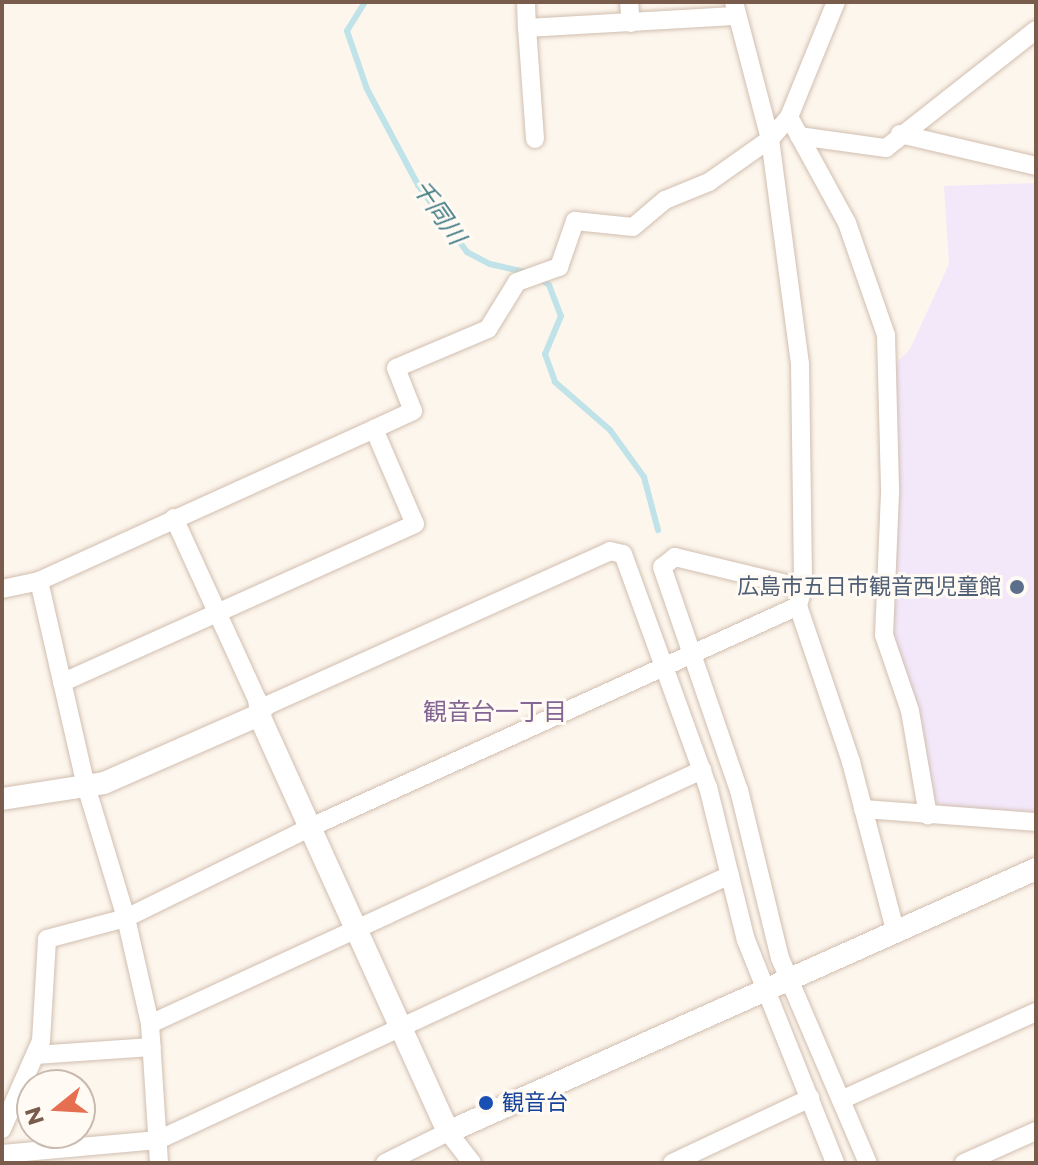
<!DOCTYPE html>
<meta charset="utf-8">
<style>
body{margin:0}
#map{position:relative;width:1038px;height:1165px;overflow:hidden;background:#fdf6ec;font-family:Montserrat,"Noto Sans JP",sans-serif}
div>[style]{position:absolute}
.education>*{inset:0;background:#f3e8fa}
.stream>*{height:6px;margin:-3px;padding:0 3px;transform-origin:3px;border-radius:3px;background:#bfe3e8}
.roads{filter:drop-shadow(0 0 2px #d1beb0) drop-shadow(0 0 2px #d1beb0)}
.minor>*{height:18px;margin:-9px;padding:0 9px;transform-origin:9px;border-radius:9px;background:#fff}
.tertiary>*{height:22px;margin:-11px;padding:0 11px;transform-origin:11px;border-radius:11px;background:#fff}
.dots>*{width:22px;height:22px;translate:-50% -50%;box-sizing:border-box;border:4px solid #fffaf3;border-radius:50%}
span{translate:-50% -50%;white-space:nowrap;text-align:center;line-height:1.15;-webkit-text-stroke:6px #fffaf3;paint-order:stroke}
.service-label{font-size:22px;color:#4e5e75}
.right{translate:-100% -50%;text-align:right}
.transit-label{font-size:22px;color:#164399}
.left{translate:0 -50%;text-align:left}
.water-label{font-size:24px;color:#437c86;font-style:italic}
.neighbourhood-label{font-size:24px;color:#846695}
.frame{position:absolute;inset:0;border:4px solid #7a5c4d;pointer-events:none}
.north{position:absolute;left:16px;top:1069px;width:80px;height:80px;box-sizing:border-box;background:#fffaf3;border:2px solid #cabbb1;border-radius:50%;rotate:252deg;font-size:22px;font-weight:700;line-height:32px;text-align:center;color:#7a5c4d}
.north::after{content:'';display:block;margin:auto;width:28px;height:36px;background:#e76f51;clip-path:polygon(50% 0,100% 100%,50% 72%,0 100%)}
</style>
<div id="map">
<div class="education">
<div style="clip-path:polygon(1036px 183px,1036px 815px,940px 806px,935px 801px,918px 718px,893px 639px,896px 363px,910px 349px,949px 264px,944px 186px)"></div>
</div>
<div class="stream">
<div style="left:365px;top:2px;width:34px;rotate:122deg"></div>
<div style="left:347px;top:31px;width:61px;rotate:71deg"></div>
<div style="left:367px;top:89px;width:109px;rotate:62deg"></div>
<div style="left:418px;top:185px;width:83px;rotate:53.8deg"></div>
<div style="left:467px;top:252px;width:26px;rotate:28deg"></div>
<div style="left:490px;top:264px;width:40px;rotate:13deg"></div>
<div style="left:539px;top:278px;width:12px;rotate:35deg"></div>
<div style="left:549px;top:285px;width:33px;rotate:69deg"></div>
<div style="left:561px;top:316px;width:41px;rotate:112.8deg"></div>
<div style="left:545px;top:354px;width:30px;rotate:70deg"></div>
<div style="left:555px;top:382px;width:73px;rotate:41.1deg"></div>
<div style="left:610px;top:430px;width:58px;rotate:54.1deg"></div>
<div style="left:644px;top:477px;width:55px;rotate:75.2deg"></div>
</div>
<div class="roads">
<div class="minor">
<div style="left:526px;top:2px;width:26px;rotate:88deg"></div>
<div style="left:629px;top:2px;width:21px;rotate:85deg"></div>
<div style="left:734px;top:2px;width:142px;rotate:75.3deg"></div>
<div style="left:770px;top:139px;width:227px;rotate:82.4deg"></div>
<div style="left:800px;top:364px;width:224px;rotate:89.2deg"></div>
<div style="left:803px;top:588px;width:19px;rotate:106deg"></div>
<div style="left:798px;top:606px;width:165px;rotate:71.2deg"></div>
<div style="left:851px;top:762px;width:177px;rotate:75.3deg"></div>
<div style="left:789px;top:117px;width:121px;rotate:61.3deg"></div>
<div style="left:847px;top:223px;width:119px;rotate:70.8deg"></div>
<div style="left:886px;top:335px;width:158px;rotate:88.5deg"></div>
<div style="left:890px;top:493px;width:142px;rotate:92.4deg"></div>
<div style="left:884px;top:635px;width:80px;rotate:71.1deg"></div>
<div style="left:910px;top:711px;width:106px;rotate:80.2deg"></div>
<div style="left:900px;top:134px;width:140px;rotate:13.2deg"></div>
<div style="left:799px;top:136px;width:88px;rotate:7.9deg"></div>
<div style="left:886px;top:148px;width:191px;rotate:-38.2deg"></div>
<div style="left:535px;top:139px;width:111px;rotate:-94.1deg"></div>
<div style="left:527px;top:28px;width:207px;rotate:-3.3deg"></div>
<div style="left:374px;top:429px;width:43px;rotate:-24.8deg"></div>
<div style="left:413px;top:411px;width:46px;rotate:-111.6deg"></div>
<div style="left:396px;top:368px;width:100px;rotate:-23deg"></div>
<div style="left:488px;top:329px;width:55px;rotate:-58.3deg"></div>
<div style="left:517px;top:282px;width:45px;rotate:-19.7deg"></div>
<div style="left:559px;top:267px;width:49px;rotate:-70.8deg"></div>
<div style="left:575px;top:221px;width:58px;rotate:5.9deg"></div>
<div style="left:633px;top:227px;width:42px;rotate:-40.2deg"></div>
<div style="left:665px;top:200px;width:48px;rotate:-22.2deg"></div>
<div style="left:709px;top:182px;width:75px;rotate:-35.2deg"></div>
<div style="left:770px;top:139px;width:29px;rotate:-49deg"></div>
<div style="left:789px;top:117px;width:124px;rotate:-67.8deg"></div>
<div style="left:174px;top:518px;width:199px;rotate:65.4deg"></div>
<div style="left:257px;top:699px;width:16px;rotate:83deg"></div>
<div style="left:259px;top:715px;width:13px;rotate:-48deg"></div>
<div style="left:268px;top:705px;width:375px;rotate:-24.2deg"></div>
<div style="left:610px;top:551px;width:13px;rotate:13deg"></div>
<div style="left:623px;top:554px;width:248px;rotate:70deg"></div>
<div style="left:708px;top:787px;width:158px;rotate:76.1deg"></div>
<div style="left:746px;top:940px;width:240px;rotate:68.2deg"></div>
<div style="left:39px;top:581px;width:210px;rotate:77.1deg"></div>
<div style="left:86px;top:786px;width:138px;rotate:73.1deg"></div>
<div style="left:126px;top:918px;width:109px;rotate:77.2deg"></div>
<div style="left:150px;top:1024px;width:139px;rotate:86.3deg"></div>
<div style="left:803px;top:588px;width:132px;rotate:-166.4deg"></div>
<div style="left:675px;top:557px;width:16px;rotate:142deg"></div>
<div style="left:662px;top:567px;width:236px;rotate:71deg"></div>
<div style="left:739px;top:790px;width:173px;rotate:76.3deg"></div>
<div style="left:780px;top:958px;width:223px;rotate:66.8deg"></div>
<div style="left:2px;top:589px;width:38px;rotate:-12deg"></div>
<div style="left:39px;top:581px;width:368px;rotate:-24.4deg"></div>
<div style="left:374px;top:429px;width:103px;rotate:66.7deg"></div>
<div style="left:415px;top:524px;width:387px;rotate:155.8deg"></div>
<div style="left:863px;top:809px;width:173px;rotate:4.3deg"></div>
<div style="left:150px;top:1024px;width:608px;rotate:-24.71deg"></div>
<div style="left:35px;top:1055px;width:117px;rotate:-3.9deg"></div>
<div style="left:841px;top:1100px;width:214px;rotate:-24.3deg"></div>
<div style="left:2px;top:1129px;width:96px;rotate:-66.1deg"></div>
<div style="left:41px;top:1041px;width:102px;rotate:-86.6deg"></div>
<div style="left:47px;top:939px;width:82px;rotate:-14.9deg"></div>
<div style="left:126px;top:918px;width:206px;rotate:-26.2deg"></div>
<div style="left:311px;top:827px;width:535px;rotate:-24.41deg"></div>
<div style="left:2px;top:1154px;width:157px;rotate:-5.1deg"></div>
<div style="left:158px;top:1140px;width:630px;rotate:-24.86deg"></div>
<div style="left:385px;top:1163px;width:70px;rotate:-26.2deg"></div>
<div style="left:448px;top:1132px;width:39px;rotate:52deg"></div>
<div style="left:672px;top:1163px;width:153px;rotate:-25.2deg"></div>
<div style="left:964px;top:1163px;width:79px;rotate:-24deg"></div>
</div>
<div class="tertiary">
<div style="left:2px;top:799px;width:103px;rotate:-8.9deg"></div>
<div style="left:104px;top:783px;width:169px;rotate:-23.7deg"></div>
<div style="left:259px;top:715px;width:458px;rotate:65.6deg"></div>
<div style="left:448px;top:1132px;width:644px;rotate:-24.1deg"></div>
</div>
</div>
<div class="dots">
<div style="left:1017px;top:587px;background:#5c6f8a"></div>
<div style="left:486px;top:1103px;background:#1a4fb4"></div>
</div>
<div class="service-label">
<span class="right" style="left:1001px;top:587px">広島市五日市観音西児童館</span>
</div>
<div class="transit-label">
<span class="left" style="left:502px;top:1103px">観音台</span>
</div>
<div class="water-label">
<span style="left:439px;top:212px;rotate:55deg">千同川</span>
</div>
<div class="neighbourhood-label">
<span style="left:495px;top:712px">観音台一丁目</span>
</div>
<div class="frame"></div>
<div class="north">N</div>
</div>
